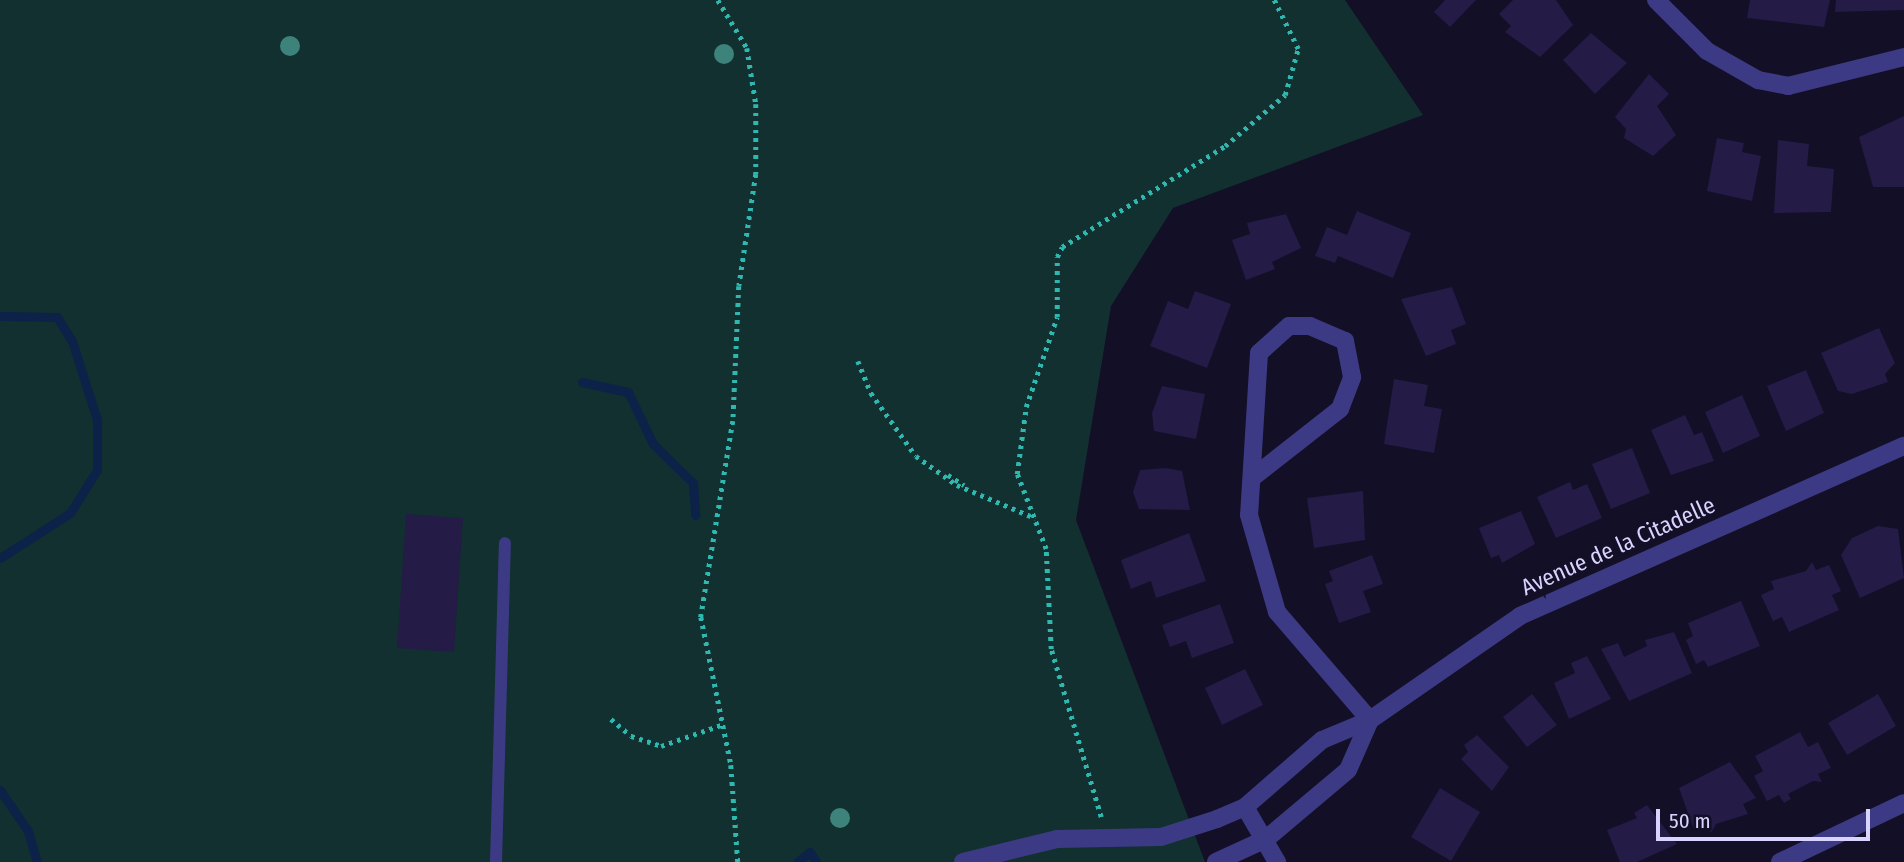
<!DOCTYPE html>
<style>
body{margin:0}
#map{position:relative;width:1904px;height:862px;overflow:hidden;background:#130f26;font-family:"Fira Sans Condensed",sans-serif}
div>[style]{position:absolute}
.green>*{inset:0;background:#12302f}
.stream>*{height:9px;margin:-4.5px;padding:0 4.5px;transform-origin:4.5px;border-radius:4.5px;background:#0c2248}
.building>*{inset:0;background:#241b47}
.path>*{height:4.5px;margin-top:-2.25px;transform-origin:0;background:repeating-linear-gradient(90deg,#2fb8b0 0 3.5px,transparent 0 8.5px)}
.lane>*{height:12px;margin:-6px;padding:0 6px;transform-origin:6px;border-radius:6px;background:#3d3a85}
.street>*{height:18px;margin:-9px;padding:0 9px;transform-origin:9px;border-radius:9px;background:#3d3a85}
.trees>*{width:20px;height:20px;margin:-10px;border-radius:50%;background:#3d827b}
span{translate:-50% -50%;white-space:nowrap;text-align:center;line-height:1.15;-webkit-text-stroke:7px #130f26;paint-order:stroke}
.street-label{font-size:23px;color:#d9d4ff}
.scale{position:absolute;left:1656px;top:809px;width:214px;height:32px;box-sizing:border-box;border:4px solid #d9d4ff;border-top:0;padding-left:9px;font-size:21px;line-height:24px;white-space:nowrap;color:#d9d4ff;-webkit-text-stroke:5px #130f26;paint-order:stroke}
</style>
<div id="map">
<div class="green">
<div style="clip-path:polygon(0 0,1345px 0,1423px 115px,1173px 208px,1111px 306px,1076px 520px,1205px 862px,0 862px)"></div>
</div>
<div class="stream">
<div style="left:0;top:316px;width:57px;rotate:1deg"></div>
<div style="left:57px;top:317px;width:28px;rotate:58deg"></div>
<div style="left:72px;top:341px;width:83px;rotate:72.4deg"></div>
<div style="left:97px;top:420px;width:50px;rotate:90deg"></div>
<div style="left:97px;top:470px;width:51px;rotate:122.1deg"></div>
<div style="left:70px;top:513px;width:83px;rotate:147.3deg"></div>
<div style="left:582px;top:382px;width:47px;rotate:12.3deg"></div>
<div style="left:628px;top:392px;width:58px;rotate:64.3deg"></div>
<div style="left:653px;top:444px;width:56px;rotate:44.3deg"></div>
<div style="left:693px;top:483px;width:32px;rotate:86deg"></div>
<div style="left:0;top:790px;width:50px;rotate:55.7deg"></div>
<div style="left:28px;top:831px;width:32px;rotate:74deg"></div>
<div style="left:797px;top:862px;width:16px;rotate:-38deg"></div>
<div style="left:810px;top:852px;width:12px;rotate:59deg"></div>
</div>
<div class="building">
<div style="clip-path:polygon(1445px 0,1476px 0,1450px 27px,1434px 12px)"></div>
<div style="clip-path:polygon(1513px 0,1556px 0,1573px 25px,1540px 57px,1505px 32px,1511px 26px,1499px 14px)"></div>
<div style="clip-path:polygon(1750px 0,1830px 0,1824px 27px,1747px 18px)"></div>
<div style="clip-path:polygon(1836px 0,1904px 0,1904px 10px,1835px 12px)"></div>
<div style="clip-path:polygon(1591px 33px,1627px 63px,1595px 94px,1563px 60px)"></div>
<div style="clip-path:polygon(1649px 74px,1669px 94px,1657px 106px,1676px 135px,1653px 156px,1624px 138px,1626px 129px,1615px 117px)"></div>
<div style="clip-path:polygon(1904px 116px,1904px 187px,1873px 187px,1859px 137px)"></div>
<div style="clip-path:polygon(1717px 138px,1744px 143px,1742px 152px,1761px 156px,1752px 201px,1707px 191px)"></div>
<div style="clip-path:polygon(1778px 140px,1809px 144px,1807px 166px,1834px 169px,1831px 212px,1774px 213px)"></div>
<div style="clip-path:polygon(1357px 211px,1411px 233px,1393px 278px,1338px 256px,1335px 263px,1315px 256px,1327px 227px,1347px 235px)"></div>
<div style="clip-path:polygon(1286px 214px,1301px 248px,1272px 262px,1275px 269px,1246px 280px,1232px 240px,1250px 234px,1247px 223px)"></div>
<div style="clip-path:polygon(1452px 287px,1466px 324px,1451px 330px,1456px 344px,1426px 356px,1401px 299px)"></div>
<div style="clip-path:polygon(1195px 291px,1231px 304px,1207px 368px,1150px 346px,1168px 301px,1188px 309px)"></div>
<div style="clip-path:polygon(1879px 328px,1895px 363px,1885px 374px,1888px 382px,1852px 394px,1838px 391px,1821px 353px)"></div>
<div style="clip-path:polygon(1806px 370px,1824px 413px,1786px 431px,1767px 386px)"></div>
<div style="clip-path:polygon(1394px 379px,1428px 385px,1424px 406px,1442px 409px,1434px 453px,1384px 444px)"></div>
<div style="clip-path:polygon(1162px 386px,1205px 394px,1196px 439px,1154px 431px,1152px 413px)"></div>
<div style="clip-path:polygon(1742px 395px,1760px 436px,1723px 453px,1705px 412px)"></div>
<div style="clip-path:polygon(1685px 415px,1694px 435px,1702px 432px,1714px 461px,1671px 475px,1651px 430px)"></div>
<div style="clip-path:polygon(1632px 448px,1650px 493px,1611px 509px,1592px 464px)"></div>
<div style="clip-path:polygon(1166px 468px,1182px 471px,1190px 510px,1139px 509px,1133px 492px,1140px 470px)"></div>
<div style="clip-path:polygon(1570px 482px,1573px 490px,1587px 484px,1602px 518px,1556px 538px,1537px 497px)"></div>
<div style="clip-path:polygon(1363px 491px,1365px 540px,1314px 548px,1307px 498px)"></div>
<div style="clip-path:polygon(1521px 511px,1535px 544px,1502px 563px,1499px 555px,1491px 558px,1479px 528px)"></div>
<div style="clip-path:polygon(406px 514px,463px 518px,454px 652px,397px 648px)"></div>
<div style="clip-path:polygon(1878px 526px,1898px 529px,1904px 578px,1860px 598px,1841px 555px,1852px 538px)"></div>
<div style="clip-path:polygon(1189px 533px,1206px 581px,1156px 598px,1151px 581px,1131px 589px,1121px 560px)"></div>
<div style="clip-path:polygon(1372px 555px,1383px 584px,1363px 591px,1371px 612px,1339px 623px,1325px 584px,1333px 581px,1329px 571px)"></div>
<div style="clip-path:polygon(1812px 562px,1816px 570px,1829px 565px,1841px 591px,1832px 595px,1839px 610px,1789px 632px,1782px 617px,1773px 621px,1761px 595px,1774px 589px,1771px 581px,1806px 571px)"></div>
<div style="clip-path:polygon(1741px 601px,1760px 646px,1708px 667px,1704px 660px,1696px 664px,1686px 640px,1693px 636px,1688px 623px)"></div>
<div style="clip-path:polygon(1220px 604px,1234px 643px,1192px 658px,1186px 641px,1170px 647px,1162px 625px)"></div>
<div style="clip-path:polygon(1674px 632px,1692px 673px,1629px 701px,1601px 649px,1618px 643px,1624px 657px,1647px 646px,1645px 640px)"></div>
<div style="clip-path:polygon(1587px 656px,1611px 699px,1569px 719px,1554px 683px,1575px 673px,1571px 663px)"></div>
<div style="clip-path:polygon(1245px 669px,1263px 705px,1222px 725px,1205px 688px)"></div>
<div style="clip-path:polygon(1532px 694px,1557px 725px,1527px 747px,1503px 717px)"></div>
<div style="clip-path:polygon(1878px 694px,1896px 726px,1847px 755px,1828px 723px)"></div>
<div style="clip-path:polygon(1800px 732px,1808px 747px,1818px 742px,1831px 768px,1818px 774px,1822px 782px,1813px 781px,1788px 794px,1791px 799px,1784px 803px,1779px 795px,1767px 801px,1754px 776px,1763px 771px,1755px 756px)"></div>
<div style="clip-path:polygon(1477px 735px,1509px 767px,1492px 791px,1461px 759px,1468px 752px,1464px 745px)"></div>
<div style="clip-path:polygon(1730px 762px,1756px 798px,1743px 804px,1748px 814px,1716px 824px,1711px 833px,1706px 824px,1694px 830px,1679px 788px)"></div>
<div style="clip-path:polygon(1440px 788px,1480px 812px,1451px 861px,1411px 837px)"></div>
<div style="clip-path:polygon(1647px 805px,1677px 844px,1637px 862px,1620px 862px,1607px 830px,1637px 818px,1634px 813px)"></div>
</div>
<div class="path">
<div style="left:718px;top:0;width:56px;rotate:58.9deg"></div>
<div style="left:747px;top:48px;width:57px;rotate:80.9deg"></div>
<div style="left:756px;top:104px;width:70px;rotate:90deg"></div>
<div style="left:756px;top:174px;width:113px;rotate:98.6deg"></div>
<div style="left:739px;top:286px;width:135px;rotate:92.5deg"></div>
<div style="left:733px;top:421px;width:199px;rotate:99.3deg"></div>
<div style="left:701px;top:617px;width:151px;rotate:78.5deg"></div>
<div style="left:731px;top:765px;width:97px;rotate:85.9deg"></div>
<div style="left:858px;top:361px;width:35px;rotate:68deg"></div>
<div style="left:871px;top:393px;width:77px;rotate:54.5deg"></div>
<div style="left:916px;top:456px;width:50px;rotate:35.3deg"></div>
<div style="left:957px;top:485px;width:85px;rotate:22.9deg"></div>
<div style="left:948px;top:475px;width:19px;rotate:32deg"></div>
<div style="left:611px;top:719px;width:26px;rotate:40deg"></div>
<div style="left:631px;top:736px;width:32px;rotate:18deg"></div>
<div style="left:661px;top:746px;width:67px;rotate:-19.2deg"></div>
<div style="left:1101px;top:817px;width:175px;rotate:-106.6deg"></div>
<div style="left:1051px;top:649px;width:100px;rotate:-92.9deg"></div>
<div style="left:1046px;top:549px;width:80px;rotate:-111.1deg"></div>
<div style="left:1017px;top:474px;width:68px;rotate:-82.3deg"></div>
<div style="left:1026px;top:407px;width:95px;rotate:-71deg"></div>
<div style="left:1057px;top:317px;width:60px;rotate:-90deg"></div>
<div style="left:1057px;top:257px;width:11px;rotate:-63deg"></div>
<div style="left:1062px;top:247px;width:192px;rotate:-31.8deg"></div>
<div style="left:1225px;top:146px;width:79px;rotate:-40.4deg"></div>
<div style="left:1285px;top:95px;width:48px;rotate:-74.2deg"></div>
<div style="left:1298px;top:49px;width:55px;rotate:-116.1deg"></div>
</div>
<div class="lane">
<div style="left:496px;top:862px;width:319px;rotate:-88.4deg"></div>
</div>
<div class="street">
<div style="left:1656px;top:0;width:72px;rotate:45deg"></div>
<div style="left:1707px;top:51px;width:59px;rotate:29.6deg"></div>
<div style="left:1758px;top:80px;width:31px;rotate:11deg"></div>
<div style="left:1788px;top:86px;width:120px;rotate:-14deg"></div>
<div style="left:1252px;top:478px;width:112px;rotate:-38.1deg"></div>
<div style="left:1340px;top:409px;width:34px;rotate:-69deg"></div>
<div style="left:1352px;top:377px;width:37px;rotate:-101deg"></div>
<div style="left:1345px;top:341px;width:38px;rotate:-157deg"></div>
<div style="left:1310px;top:326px;width:21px;rotate:180deg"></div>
<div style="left:1289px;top:326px;width:40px;rotate:138deg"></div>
<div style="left:1259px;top:353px;width:162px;rotate:93.5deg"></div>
<div style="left:1249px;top:515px;width:101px;rotate:73.9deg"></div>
<div style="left:1277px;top:612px;width:143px;rotate:49.3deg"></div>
<div style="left:1245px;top:807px;width:64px;rotate:59.8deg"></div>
<div style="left:963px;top:862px;width:97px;rotate:-13.7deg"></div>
<div style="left:1057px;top:839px;width:104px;rotate:-1.1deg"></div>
<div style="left:1161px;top:837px;width:59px;rotate:-17.8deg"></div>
<div style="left:1217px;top:819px;width:30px;rotate:-23deg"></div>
<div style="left:1245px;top:807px;width:102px;rotate:-41deg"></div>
<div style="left:1322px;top:740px;width:52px;rotate:-22.6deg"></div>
<div style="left:1370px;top:720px;width:183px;rotate:-34.7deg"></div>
<div style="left:1520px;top:616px;width:420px;rotate:-23.9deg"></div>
<div style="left:1216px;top:862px;width:55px;rotate:-24.7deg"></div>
<div style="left:1266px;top:839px;width:107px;rotate:-40.1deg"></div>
<div style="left:1348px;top:770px;width:55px;rotate:-66.3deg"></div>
<div style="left:1780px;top:862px;width:137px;rotate:-25.4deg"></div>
</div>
<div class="trees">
<div style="left:290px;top:46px"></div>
<div style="left:724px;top:54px"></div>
<div style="left:840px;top:818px"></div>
</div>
<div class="street-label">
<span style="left:1618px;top:546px;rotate:-24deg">Avenue de la Citadelle</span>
</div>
<div class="scale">50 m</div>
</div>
